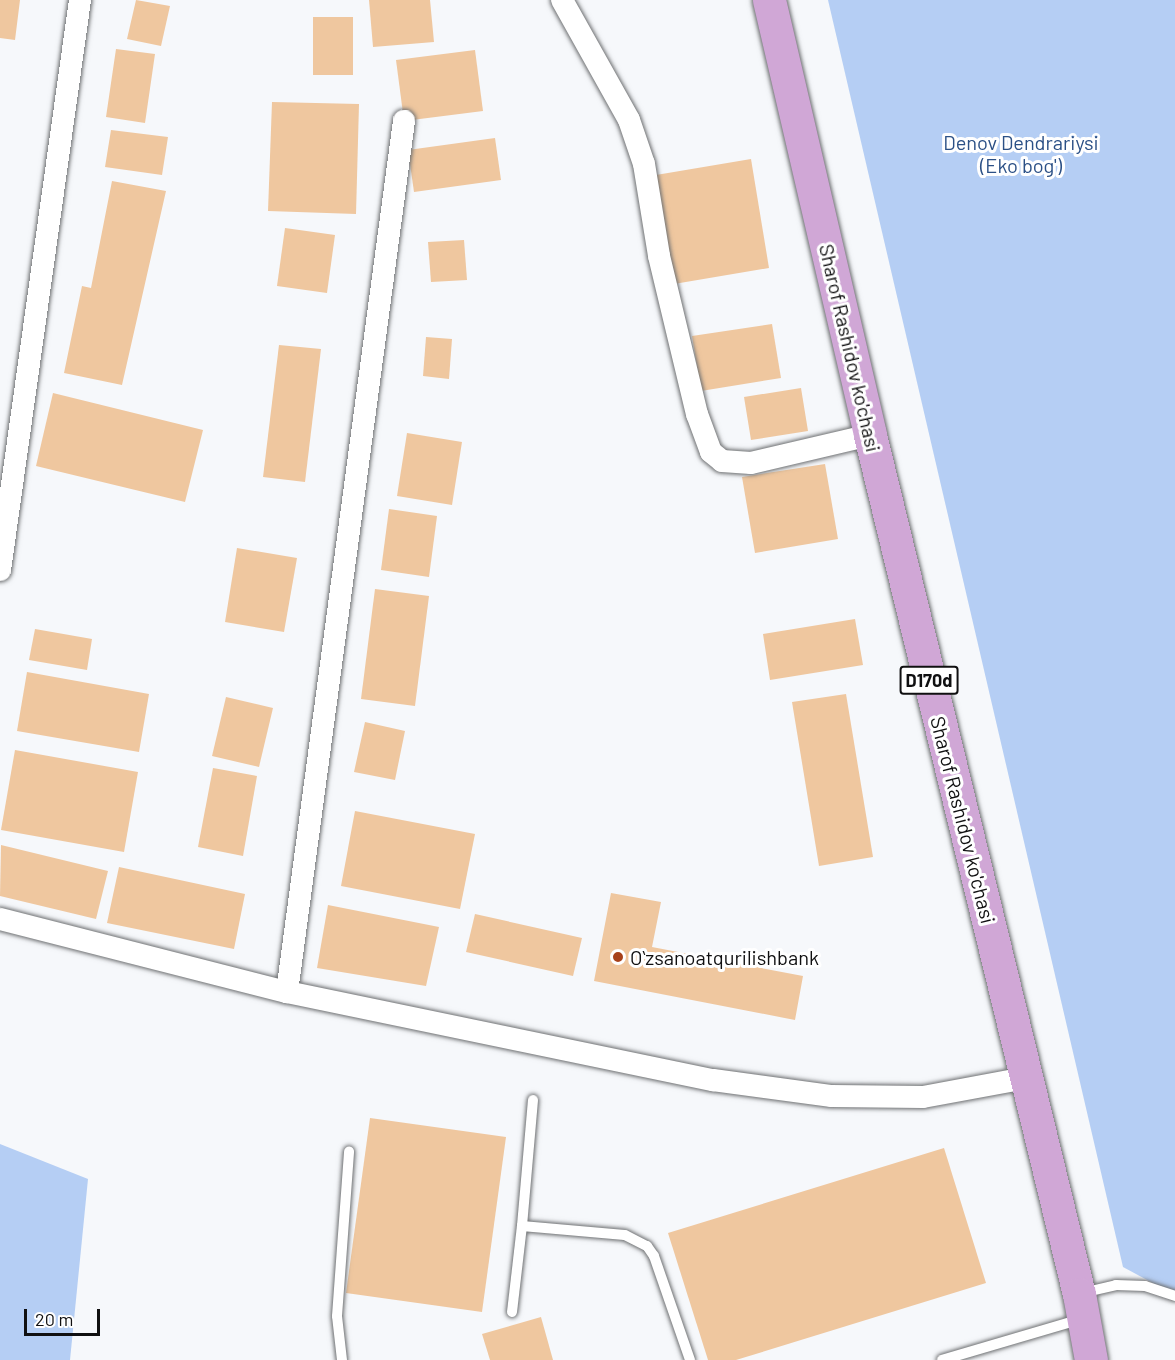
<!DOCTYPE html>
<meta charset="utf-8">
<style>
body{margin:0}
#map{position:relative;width:1175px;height:1360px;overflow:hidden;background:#f6f8fb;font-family:Barlow,sans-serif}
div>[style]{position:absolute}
.green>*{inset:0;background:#b5cef4}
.building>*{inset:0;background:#efc79f}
.roads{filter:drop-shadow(0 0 2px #6f7173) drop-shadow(0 0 2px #6f7173)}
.service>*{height:10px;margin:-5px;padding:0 5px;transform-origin:5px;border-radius:5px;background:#fff}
.minor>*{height:22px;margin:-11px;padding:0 11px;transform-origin:11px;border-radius:11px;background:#fff}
.primary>*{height:33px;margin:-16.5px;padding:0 16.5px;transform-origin:16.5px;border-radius:16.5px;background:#d0a7d6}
.dots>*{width:16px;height:16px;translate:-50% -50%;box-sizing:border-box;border:3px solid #fff;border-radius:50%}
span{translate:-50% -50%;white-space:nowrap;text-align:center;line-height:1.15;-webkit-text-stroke:6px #fff;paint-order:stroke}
.shield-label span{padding:2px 4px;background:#fff;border:2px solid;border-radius:4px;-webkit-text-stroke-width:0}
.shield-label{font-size:18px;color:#101011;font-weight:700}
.park-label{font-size:20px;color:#2b5086}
.street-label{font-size:20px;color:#101011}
.poi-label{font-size:20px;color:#101011}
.left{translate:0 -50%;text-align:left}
.scale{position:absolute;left:24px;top:1309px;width:76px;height:27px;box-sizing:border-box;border:3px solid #101011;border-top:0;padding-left:8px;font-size:18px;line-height:21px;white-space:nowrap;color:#101011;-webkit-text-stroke:4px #fff;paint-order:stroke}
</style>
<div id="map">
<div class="green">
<div style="clip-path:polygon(828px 0,1175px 0,1175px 1295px,1123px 1267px)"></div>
<div style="clip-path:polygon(0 1144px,88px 1179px,70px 1360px,0 1360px)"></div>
</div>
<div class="building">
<div style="clip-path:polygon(0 0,20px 0,15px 40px,0 38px)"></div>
<div style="clip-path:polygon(136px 0,170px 6px,161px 46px,127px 39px)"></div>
<div style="clip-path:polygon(369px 0,430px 0,434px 42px,373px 47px)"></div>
<div style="clip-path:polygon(313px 17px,353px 17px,353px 75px,313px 75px)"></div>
<div style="clip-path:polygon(116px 49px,155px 54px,145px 123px,106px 117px)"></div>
<div style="clip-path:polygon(475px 50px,483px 111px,404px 121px,396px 60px)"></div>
<div style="clip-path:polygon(272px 102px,359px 104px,356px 214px,268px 211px)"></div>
<div style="clip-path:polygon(111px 130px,168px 137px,162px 175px,105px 167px)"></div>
<div style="clip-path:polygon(495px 138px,501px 180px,414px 192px,408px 150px)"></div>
<div style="clip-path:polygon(751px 159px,769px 268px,674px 284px,656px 175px)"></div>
<div style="clip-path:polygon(112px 181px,166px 191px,122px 385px,64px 373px,82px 286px,91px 288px)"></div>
<div style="clip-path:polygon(285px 228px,335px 235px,327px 293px,277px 286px)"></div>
<div style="clip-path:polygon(464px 240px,467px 280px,431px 282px,428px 242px)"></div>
<div style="clip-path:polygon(772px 324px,781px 378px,701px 391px,692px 336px)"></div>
<div style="clip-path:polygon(426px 337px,452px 339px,449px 379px,423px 376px)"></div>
<div style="clip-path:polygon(279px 345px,321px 349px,305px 482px,263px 477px)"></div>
<div style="clip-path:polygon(801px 388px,808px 431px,751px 440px,744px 397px)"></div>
<div style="clip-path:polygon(53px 393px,203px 430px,185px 502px,36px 466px)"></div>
<div style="clip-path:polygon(407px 433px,462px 442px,452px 505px,397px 496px)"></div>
<div style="clip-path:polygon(825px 464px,838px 539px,755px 553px,742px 477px)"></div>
<div style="clip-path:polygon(389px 509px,437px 516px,429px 577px,381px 570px)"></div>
<div style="clip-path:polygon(237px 548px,297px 558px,284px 632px,225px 622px)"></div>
<div style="clip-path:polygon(375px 589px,429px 596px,415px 706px,361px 699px)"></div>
<div style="clip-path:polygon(855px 619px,863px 665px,770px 680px,763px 634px)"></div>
<div style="clip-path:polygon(35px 629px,92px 639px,87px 670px,29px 660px)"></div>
<div style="clip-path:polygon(27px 672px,149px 694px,139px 752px,17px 731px)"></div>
<div style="clip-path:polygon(846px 694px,873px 857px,819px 866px,792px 702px)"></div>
<div style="clip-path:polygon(226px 697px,273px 708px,259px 767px,212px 756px)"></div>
<div style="clip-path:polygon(365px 722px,405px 731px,395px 780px,354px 772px)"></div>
<div style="clip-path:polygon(15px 750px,138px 772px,124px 852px,1px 830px)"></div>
<div style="clip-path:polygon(213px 768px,257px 776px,243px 856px,198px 847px)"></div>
<div style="clip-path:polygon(355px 811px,475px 834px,460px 909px,341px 886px)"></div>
<div style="clip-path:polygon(1px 845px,108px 871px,96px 919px,0 896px)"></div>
<div style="clip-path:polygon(119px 867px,245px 894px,234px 949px,107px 923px)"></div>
<div style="clip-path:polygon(611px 893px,661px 902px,652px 947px,803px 976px,795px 1020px,594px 981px)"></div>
<div style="clip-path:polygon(328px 905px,439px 927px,426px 986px,317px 968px)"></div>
<div style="clip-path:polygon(475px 914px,582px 938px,573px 976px,466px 952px)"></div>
<div style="clip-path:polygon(370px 1118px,506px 1137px,482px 1312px,346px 1293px)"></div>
<div style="clip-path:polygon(944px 1148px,986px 1283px,736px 1360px,708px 1360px,668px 1233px)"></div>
<div style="clip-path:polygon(541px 1317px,553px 1360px,490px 1360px,482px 1334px)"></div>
</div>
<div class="roads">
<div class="service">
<div style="left:533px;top:1100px;width:126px;rotate:95deg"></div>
<div style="left:522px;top:1226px;width:103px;rotate:5deg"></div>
<div style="left:625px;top:1235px;width:25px;rotate:27deg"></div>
<div style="left:647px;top:1246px;width:12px;rotate:55deg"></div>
<div style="left:654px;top:1256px;width:110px;rotate:70.9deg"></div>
<div style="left:1082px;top:1293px;width:35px;rotate:-13deg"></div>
<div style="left:1116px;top:1285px;width:29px;rotate:2deg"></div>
<div style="left:1145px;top:1286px;width:32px;rotate:18deg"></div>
<div style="left:512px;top:1312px;width:87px;rotate:-83.4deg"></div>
<div style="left:342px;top:1360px;width:44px;rotate:-96.5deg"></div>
<div style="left:337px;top:1316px;width:165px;rotate:-85.8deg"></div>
<div style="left:942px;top:1360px;width:145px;rotate:-16.4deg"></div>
</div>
<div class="minor">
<div style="left:562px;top:0;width:137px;rotate:60.8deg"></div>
<div style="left:629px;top:120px;width:46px;rotate:71.2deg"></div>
<div style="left:644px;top:164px;width:93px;rotate:80.7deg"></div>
<div style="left:659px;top:256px;width:163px;rotate:76.5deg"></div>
<div style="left:697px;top:414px;width:40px;rotate:69.8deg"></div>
<div style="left:711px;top:452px;width:14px;rotate:39deg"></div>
<div style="left:722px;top:461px;width:29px;rotate:4deg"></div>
<div style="left:751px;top:463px;width:122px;rotate:-13.2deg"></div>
<div style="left:0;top:570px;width:576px;rotate:-82.01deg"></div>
<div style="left:0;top:919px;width:296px;rotate:14.3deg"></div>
<div style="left:287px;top:992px;width:435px;rotate:11.7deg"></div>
<div style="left:713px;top:1080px;width:120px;rotate:7.7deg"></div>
<div style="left:832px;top:1096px;width:91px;rotate:0.6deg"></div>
<div style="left:923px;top:1097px;width:105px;rotate:-10.5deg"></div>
<div style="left:287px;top:992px;width:879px;rotate:-82.35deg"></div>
</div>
<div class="primary">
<div style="left:769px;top:0;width:447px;rotate:76.9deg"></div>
<div style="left:870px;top:435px;width:884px;rotate:76.33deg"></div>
<div style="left:1079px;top:1294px;width:67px;rotate:79.7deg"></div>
</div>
</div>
<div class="dots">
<div style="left:618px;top:957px;background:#a7411a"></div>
</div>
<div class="shield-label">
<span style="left:929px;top:680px">D170d</span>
</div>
<div class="park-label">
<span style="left:1021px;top:154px">Denov Dendrariysi<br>(Eko bog')</span>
</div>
<div class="street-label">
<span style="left:850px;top:348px;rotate:77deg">Sharof Rashidov ko'chasi</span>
<span style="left:963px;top:820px;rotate:76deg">Sharof Rashidov ko'chasi</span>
</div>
<div class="poi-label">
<span class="left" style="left:630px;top:957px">Oʻzsanoatqurilishbank</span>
</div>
<div class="scale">20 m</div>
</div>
